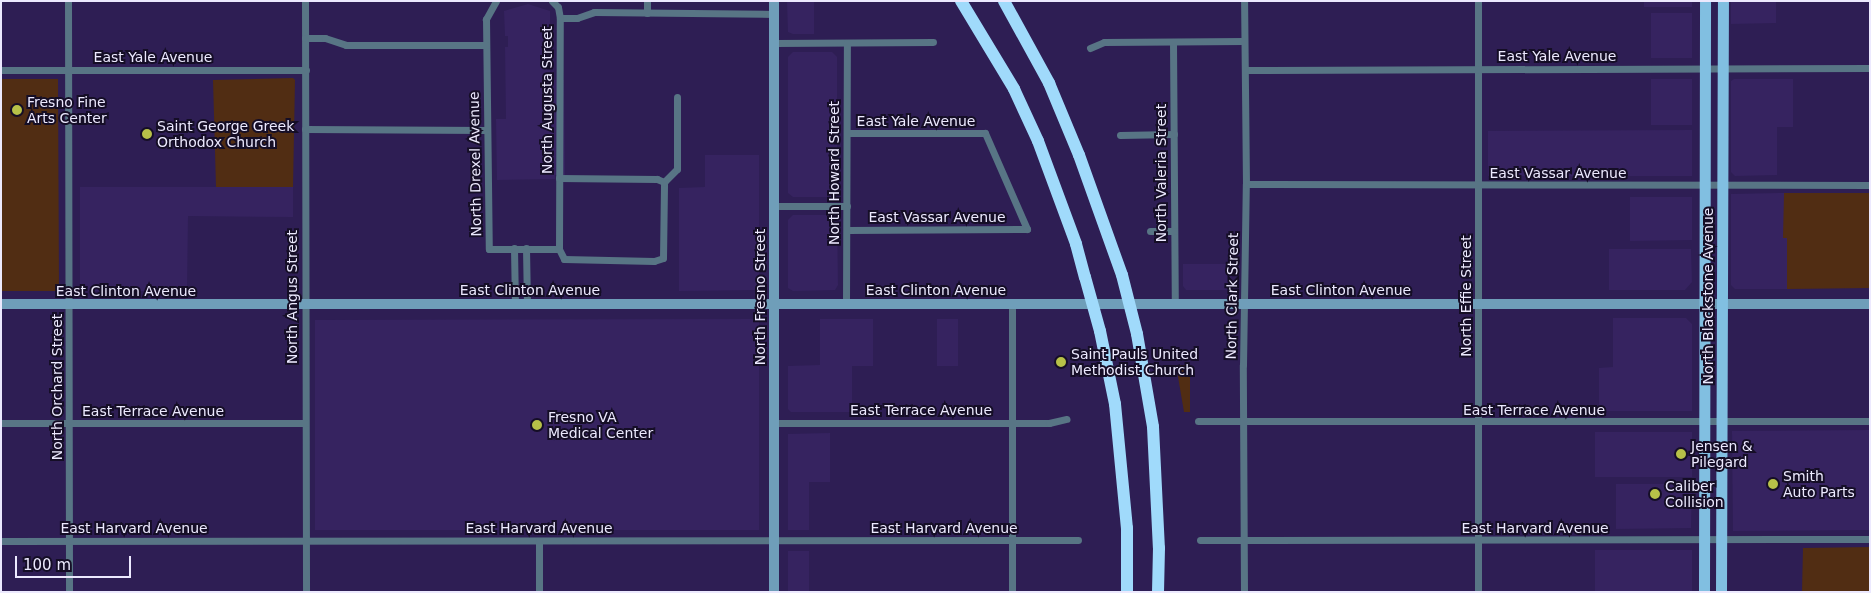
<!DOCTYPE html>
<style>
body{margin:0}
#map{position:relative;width:1871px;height:593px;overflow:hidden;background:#2e1e54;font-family:"DejaVu Sans",sans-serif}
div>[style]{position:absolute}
.built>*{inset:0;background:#362360}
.green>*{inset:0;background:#512d13}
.street>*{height:7px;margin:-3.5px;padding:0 3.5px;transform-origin:3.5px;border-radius:3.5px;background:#587585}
.secondary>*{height:10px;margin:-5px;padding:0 5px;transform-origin:5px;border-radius:5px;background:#6f9eb9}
.primary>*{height:11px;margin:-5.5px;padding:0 5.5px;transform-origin:5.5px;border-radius:5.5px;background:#81bfe1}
.highway>*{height:12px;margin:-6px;padding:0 6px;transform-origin:6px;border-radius:6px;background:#a0dafb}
.highway-bridge>*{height:12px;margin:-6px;padding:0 6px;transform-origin:6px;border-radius:6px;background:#a0dafb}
.dots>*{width:14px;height:14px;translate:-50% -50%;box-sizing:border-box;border:2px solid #150e26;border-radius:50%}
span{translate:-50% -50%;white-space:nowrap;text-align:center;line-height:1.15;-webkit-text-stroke:4px #150e26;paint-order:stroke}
.street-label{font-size:14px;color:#ece9fe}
.poi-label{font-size:14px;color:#ece9fe}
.left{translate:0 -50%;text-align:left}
.frame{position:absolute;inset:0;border:2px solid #ece9fe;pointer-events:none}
.scale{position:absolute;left:15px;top:556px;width:116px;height:22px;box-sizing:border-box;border:2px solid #ece9fe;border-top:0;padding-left:6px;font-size:15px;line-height:18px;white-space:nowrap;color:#ece9fe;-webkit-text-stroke:4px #150e26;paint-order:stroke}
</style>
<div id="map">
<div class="built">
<div style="clip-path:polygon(787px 1px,814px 1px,814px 34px,793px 34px,788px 32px)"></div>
<div style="clip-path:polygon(1644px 1px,1692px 1px,1692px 7px,1644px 7px)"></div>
<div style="clip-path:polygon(1731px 1px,1776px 1px,1776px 23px,1731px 24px)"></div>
<div style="clip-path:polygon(528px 4px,550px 11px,550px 80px,564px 80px,565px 175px,555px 175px,555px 179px,497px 180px,496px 119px,506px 119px,505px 47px,508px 47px,508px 36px,505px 36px,504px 11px)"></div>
<div style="clip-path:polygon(1651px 13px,1692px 13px,1692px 58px,1651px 58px)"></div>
<div style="clip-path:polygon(793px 52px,832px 52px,837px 57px,837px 193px,834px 197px,793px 197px,788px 193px,788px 57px)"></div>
<div style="clip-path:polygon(1651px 79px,1692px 79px,1692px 125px,1651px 125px)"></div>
<div style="clip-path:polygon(1793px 79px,1793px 127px,1777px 127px,1777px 175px,1735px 176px,1731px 172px,1731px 81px,1734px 79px)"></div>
<div style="clip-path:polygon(1692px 130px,1692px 176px,1488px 176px,1488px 131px)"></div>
<div style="clip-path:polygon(705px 155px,759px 155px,759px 286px,756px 290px,679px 291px,679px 188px,705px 187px)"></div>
<div style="clip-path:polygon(80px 187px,293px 187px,293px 217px,188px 216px,187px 291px,80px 291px)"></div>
<div style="clip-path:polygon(1784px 193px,1784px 237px,1787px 238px,1787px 289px,1735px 289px,1731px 285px,1731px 194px)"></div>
<div style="clip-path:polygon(1630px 197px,1692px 197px,1692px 240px,1630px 241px)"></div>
<div style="clip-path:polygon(793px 215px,832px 215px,837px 218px,838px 285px,835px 290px,793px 291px,788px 288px,788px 220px)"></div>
<div style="clip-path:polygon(1609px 249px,1691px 249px,1692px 282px,1685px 290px,1609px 290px)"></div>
<div style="clip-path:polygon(1183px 264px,1232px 264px,1231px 288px,1227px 290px,1186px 290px,1183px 286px)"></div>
<div style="clip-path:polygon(1613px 318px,1686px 318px,1692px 324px,1692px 411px,1599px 411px,1599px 368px,1613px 367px)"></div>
<div style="clip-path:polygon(759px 319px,759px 530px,315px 530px,315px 320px)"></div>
<div style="clip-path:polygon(820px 319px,873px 319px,873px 366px,852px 366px,852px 412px,791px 412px,788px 409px,788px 366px,820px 365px)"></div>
<div style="clip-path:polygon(937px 319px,958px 319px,958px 366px,937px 366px)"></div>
<div style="clip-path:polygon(1870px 430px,1870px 530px,1733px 531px,1732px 431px)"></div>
<div style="clip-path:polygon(1595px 432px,1692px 432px,1692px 477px,1595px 477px)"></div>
<div style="clip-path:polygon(830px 433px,830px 482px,809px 482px,809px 530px,788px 530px,788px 434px)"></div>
<div style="clip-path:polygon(1616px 484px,1692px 484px,1691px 528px,1616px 529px)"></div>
<div style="clip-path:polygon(1595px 550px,1692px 550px,1692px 592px,1595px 592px)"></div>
<div style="clip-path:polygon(788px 551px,809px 551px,809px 592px,788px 592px)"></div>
</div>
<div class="green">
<div style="clip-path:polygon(293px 78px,295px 80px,293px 187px,216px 187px,213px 80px)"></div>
<div style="clip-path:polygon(1px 79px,58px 79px,59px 291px,1px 291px)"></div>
<div style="clip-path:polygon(1784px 193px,1870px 193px,1870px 288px,1787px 289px,1787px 238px,1783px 238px)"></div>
<div style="clip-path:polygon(1176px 365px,1190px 365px,1190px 412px,1184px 412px)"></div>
<div style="clip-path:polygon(1870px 547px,1870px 592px,1802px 592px,1803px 548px)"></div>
</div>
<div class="street">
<div style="left:68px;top:1px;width:591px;rotate:89.9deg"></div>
<div style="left:305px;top:1px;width:591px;rotate:89.9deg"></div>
<div style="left:496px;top:1px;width:21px;rotate:119deg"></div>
<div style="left:486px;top:19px;width:230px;rotate:89.3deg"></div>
<div style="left:489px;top:249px;width:70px"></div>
<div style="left:559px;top:249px;width:231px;rotate:-89.8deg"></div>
<div style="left:560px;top:18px;width:17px"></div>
<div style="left:577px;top:18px;width:18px;rotate:-19deg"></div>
<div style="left:594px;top:12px;width:180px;rotate:0.6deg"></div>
<div style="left:552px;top:1px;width:8px;rotate:45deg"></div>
<div style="left:558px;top:7px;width:11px;rotate:80deg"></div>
<div style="left:647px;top:1px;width:12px;rotate:90deg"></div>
<div style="left:1478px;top:1px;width:591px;rotate:90deg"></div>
<div style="left:305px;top:38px;width:20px"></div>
<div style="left:325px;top:38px;width:22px;rotate:18deg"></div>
<div style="left:346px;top:45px;width:140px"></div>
<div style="left:1173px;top:42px;width:262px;rotate:89.6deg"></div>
<div style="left:775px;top:43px;width:158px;rotate:-0.4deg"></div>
<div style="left:1090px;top:48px;width:15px;rotate:-23deg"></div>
<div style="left:1104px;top:42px;width:140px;rotate:-0.4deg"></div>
<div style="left:1px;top:70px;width:305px"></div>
<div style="left:1245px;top:70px;width:625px;rotate:-0.18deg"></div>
<div style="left:305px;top:129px;width:181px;rotate:0.3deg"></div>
<div style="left:1120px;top:135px;width:54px;rotate:-1.1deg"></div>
<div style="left:559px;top:178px;width:98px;rotate:0.6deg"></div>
<div style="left:657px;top:179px;width:8px;rotate:23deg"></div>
<div style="left:1246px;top:184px;width:624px;rotate:0.09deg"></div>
<div style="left:774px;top:206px;width:73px"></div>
<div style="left:847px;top:230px;width:180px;rotate:-0.3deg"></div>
<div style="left:1027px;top:229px;width:105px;rotate:-113.6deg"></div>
<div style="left:985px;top:133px;width:138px;rotate:180deg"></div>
<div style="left:1150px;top:231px;width:24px"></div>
<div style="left:514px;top:248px;width:56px;rotate:89deg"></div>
<div style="left:526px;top:248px;width:56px;rotate:89deg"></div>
<div style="left:559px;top:249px;width:11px;rotate:63deg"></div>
<div style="left:564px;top:259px;width:90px;rotate:1.3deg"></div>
<div style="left:654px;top:261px;width:9px;rotate:-18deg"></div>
<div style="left:663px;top:258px;width:76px;rotate:-89.2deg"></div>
<div style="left:664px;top:182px;width:18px;rotate:-45deg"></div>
<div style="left:677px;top:169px;width:72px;rotate:-90deg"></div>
<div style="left:846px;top:304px;width:261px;rotate:-89.8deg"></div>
<div style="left:1198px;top:421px;width:672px"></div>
<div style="left:1px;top:423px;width:304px"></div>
<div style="left:774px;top:423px;width:275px"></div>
<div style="left:1049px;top:423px;width:18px;rotate:-13deg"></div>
<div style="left:1200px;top:540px;width:670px;rotate:-0.09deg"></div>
<div style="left:1px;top:541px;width:1077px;rotate:-0.05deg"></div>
<div style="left:539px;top:592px;width:51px;rotate:-90deg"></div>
<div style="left:1012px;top:592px;width:288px;rotate:-90deg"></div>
<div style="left:1244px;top:592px;width:227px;rotate:-90.3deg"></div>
<div style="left:1243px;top:365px;width:181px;rotate:-89.1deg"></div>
<div style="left:1246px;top:184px;width:183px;rotate:-90.6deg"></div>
</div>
<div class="secondary">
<div style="left:1px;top:304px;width:1869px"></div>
<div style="left:774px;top:592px;width:591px;rotate:-90deg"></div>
</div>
<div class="primary">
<div style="left:1704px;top:592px;width:591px;rotate:-89.9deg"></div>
<div style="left:1721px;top:592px;width:591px;rotate:-89.81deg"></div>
</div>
<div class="highway">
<div style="left:961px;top:1px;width:103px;rotate:58.9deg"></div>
<div style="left:1014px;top:89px;width:57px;rotate:65.2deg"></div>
<div style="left:1038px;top:141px;width:110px;rotate:69.7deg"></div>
<div style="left:1076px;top:244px;width:34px;rotate:75deg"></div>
<div style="left:1004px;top:1px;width:94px;rotate:61.2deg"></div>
<div style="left:1049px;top:83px;width:78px;rotate:67.4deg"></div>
<div style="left:1079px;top:155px;width:127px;rotate:70.3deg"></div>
<div style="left:1100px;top:331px;width:75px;rotate:78.4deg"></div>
<div style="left:1115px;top:404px;width:125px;rotate:84.5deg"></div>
<div style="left:1127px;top:528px;width:64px;rotate:90deg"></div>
<div style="left:1137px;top:334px;width:94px;rotate:80.2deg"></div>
<div style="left:1153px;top:427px;width:121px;rotate:87.2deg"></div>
<div style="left:1159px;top:548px;width:44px;rotate:91.3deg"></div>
</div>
<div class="highway-bridge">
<div style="left:1122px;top:275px;width:61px;rotate:75.7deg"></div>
<div style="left:1085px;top:277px;width:56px;rotate:74.5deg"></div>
</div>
<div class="dots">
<div style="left:17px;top:110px;background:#b7c148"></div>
<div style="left:147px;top:134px;background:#b7c148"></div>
<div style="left:1061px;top:362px;background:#b7c148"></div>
<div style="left:537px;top:425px;background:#b7c148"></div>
<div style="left:1681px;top:454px;background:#b7c148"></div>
<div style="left:1773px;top:484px;background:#b7c148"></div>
<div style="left:1655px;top:494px;background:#b7c148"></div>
</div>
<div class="street-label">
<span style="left:1557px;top:56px">East Yale Avenue</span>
<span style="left:153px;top:57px">East Yale Avenue</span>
<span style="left:547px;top:100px;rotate:-90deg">North Augusta Street</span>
<span style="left:916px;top:121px">East Yale Avenue</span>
<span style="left:475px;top:164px;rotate:-91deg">North Drexel Avenue</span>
<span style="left:834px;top:173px;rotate:-90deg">North Howard Street</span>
<span style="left:1161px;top:173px;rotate:-90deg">North Valeria Street</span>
<span style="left:1558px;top:173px">East Vassar Avenue</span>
<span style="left:937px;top:217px">East Vassar Avenue</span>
<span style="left:530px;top:290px">East Clinton Avenue</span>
<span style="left:936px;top:290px">East Clinton Avenue</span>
<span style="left:1341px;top:290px">East Clinton Avenue</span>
<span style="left:126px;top:291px">East Clinton Avenue</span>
<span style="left:1232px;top:296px;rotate:-89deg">North Clark Street</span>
<span style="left:1466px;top:296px;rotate:-90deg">North Effie Street</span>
<span style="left:1708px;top:296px;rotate:-90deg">North Blackstone Avenue</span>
<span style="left:292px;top:297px;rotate:-90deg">North Angus Street</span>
<span style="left:760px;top:297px;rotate:-90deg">North Fresno Street</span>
<span style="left:57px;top:387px;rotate:-90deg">North Orchard Street</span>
<span style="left:921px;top:410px">East Terrace Avenue</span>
<span style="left:1534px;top:410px">East Terrace Avenue</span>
<span style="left:153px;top:411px">East Terrace Avenue</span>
<span style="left:134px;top:528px">East Harvard Avenue</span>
<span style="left:539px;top:528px">East Harvard Avenue</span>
<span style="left:944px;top:528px">East Harvard Avenue</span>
<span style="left:1535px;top:528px">East Harvard Avenue</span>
</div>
<div class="poi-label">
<span class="left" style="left:27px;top:110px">Fresno Fine<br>Arts Center</span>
<span class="left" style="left:157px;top:134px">Saint George Greek<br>Orthodox Church</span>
<span class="left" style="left:1071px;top:362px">Saint Pauls United<br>Methodist Church</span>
<span class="left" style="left:548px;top:425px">Fresno VA<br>Medical Center</span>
<span class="left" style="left:1691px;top:454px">Jensen &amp;<br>Pilegard</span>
<span class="left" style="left:1783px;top:484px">Smith<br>Auto Parts</span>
<span class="left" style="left:1665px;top:494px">Caliber<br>Collision</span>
</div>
<div class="frame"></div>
<div class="scale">100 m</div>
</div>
